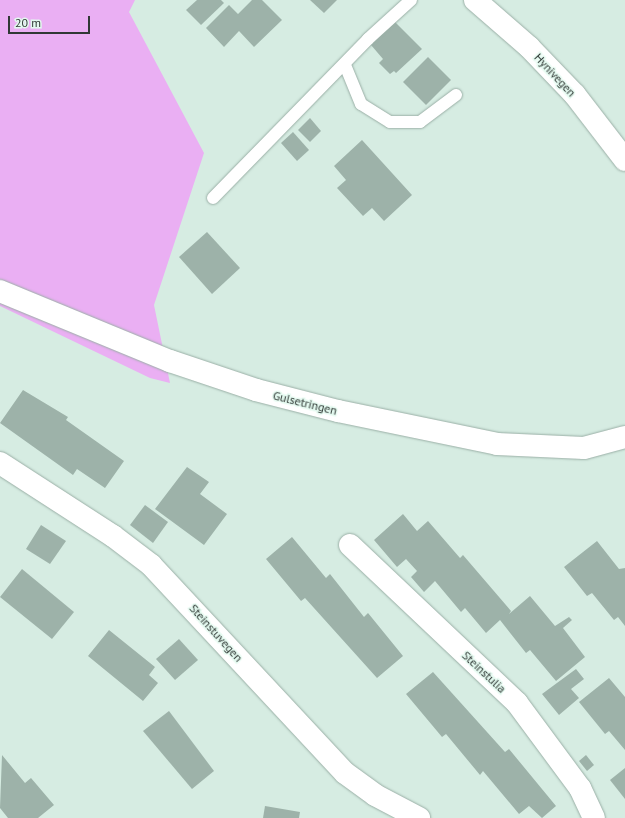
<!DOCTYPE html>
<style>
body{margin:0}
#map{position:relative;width:625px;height:818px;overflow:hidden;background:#d6ece2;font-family:"PT Sans",sans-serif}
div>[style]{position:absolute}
.green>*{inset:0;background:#eaaff3}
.building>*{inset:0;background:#9db2a9}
.roads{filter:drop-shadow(0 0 1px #9aafa6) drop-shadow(0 0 1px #9aafa6)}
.lane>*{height:12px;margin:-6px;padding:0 6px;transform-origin:6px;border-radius:6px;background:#fff}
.street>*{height:22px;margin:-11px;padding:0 11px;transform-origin:11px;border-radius:11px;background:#fff}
.secondary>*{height:22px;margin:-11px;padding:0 11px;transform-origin:11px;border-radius:11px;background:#fff}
span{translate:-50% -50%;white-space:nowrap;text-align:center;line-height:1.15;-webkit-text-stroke:3px #e3f9ef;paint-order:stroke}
.street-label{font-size:12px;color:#303835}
.scale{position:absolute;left:8px;top:16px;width:82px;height:18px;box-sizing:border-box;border:2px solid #303835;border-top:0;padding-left:5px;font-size:12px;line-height:14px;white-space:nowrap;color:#303835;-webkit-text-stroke:3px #e3f9ef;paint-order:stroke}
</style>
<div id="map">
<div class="green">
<div style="clip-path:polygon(0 0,135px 0,129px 12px,204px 153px,154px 305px,170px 383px,150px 378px,0 306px)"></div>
</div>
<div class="building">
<div style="clip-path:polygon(197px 0,221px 0,224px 3px,201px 25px,186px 10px)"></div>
<div style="clip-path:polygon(252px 0,262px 0,282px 20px,254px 47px,239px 31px,224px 47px,206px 28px,229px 5px,238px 14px)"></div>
<div style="clip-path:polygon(310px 0,337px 0,324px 13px)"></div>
<div style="clip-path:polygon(395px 22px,422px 49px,396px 73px,394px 71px,390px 74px,379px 63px,383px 59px,371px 45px)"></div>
<div style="clip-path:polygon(428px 57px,451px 80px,426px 105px,403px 82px)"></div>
<div style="clip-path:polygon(310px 118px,321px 131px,310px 142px,298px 130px)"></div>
<div style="clip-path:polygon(293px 132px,309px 150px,297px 161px,281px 143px)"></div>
<div style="clip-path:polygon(362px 140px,412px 195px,384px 221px,372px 208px,363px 216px,337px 188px,346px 180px,334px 166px)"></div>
<div style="clip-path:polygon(207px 232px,240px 268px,212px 294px,179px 257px)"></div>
<div style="clip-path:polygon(23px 390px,68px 417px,66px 420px,124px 461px,105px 488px,77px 469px,73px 475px,0 423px)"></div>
<div style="clip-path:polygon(187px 467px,209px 482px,200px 494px,227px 514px,204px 545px,155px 509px)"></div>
<div style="clip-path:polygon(145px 505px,168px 522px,153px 543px,130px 525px)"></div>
<div style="clip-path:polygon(403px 514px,417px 531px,428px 521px,460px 558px,463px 555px,511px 611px,509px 614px,530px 596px,555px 626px,569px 617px,572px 620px,563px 628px,585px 657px,556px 681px,530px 650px,526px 653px,500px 620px,486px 633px,465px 608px,461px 612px,435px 581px,424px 592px,411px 577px,417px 571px,406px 559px,397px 567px,374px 540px)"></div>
<div style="clip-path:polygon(41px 525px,66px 541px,50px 564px,26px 549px)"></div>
<div style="clip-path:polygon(292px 537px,326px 578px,330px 574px,364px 617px,368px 613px,403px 656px,377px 678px,305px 598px,301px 601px,266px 559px)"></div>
<div style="clip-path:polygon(597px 541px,619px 569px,625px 568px,625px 626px,618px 617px,614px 620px,592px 593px,587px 596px,564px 567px)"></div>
<div style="clip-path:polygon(22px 569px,74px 612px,52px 639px,0 597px)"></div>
<div style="clip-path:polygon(109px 630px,155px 667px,149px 675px,158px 683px,143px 701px,88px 656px)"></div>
<div style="clip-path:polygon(179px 639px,198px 660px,175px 680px,156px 659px)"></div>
<div style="clip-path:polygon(576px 669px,584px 679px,571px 689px,579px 698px,559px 715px,542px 694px)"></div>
<div style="clip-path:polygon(433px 672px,505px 752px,509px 749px,556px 806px,542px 818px,529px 806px,519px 814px,483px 771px,480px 775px,446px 734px,442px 737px,406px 694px)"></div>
<div style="clip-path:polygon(609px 678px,625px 697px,625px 750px,609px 731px,605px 734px,579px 702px)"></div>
<div style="clip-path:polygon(169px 711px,214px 771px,192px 789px,143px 731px)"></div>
<div style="clip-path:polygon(2px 755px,25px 783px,31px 778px,54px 805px,38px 818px,8px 818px,0 808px)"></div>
<div style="clip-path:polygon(586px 755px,594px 765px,587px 771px,579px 761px)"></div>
<div style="clip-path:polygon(625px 768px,625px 799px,610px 780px)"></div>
<div style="clip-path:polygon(265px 806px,300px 812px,299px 818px,263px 818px)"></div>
</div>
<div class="roads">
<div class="lane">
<div style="left:345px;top:65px;width:42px;rotate:67.7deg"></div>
<div style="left:361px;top:104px;width:34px;rotate:32deg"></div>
<div style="left:390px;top:122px;width:30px"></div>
<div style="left:420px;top:122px;width:45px;rotate:-36.9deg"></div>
<div style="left:213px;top:198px;width:222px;rotate:-45.7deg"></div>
<div style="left:368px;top:39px;width:58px;rotate:-42.2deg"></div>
</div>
<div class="street">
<div style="left:0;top:463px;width:135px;rotate:32.9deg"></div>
<div style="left:113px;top:536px;width:48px;rotate:37.3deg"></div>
<div style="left:151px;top:565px;width:284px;rotate:47deg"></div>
<div style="left:345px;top:773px;width:37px;rotate:36deg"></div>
<div style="left:375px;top:795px;width:50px;rotate:27.6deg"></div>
<div style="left:350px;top:545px;width:230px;rotate:43.4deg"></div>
<div style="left:517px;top:703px;width:106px;rotate:53.5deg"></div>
<div style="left:580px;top:788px;width:33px;rotate:65deg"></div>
</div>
<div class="secondary">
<div style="left:475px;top:0;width:72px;rotate:41deg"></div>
<div style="left:529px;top:47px;width:66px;rotate:46.2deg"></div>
<div style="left:575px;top:95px;width:82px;rotate:52.4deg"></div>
<div style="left:0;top:291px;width:184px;rotate:22.4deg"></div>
<div style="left:170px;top:361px;width:91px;rotate:18.6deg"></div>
<div style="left:256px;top:390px;width:85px;rotate:14.4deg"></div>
<div style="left:338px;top:411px;width:162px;rotate:11.7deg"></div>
<div style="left:497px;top:444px;width:87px;rotate:2.6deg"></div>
<div style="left:584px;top:448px;width:42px;rotate:-15deg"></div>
</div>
</div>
<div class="street-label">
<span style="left:555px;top:75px;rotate:47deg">Hynivegen</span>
<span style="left:305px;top:403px;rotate:14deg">Gulsetringen</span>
<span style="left:216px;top:633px;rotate:48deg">Steinstuvegen</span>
<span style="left:484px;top:672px;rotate:43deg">Steinstulia</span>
</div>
<div class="scale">20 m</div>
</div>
